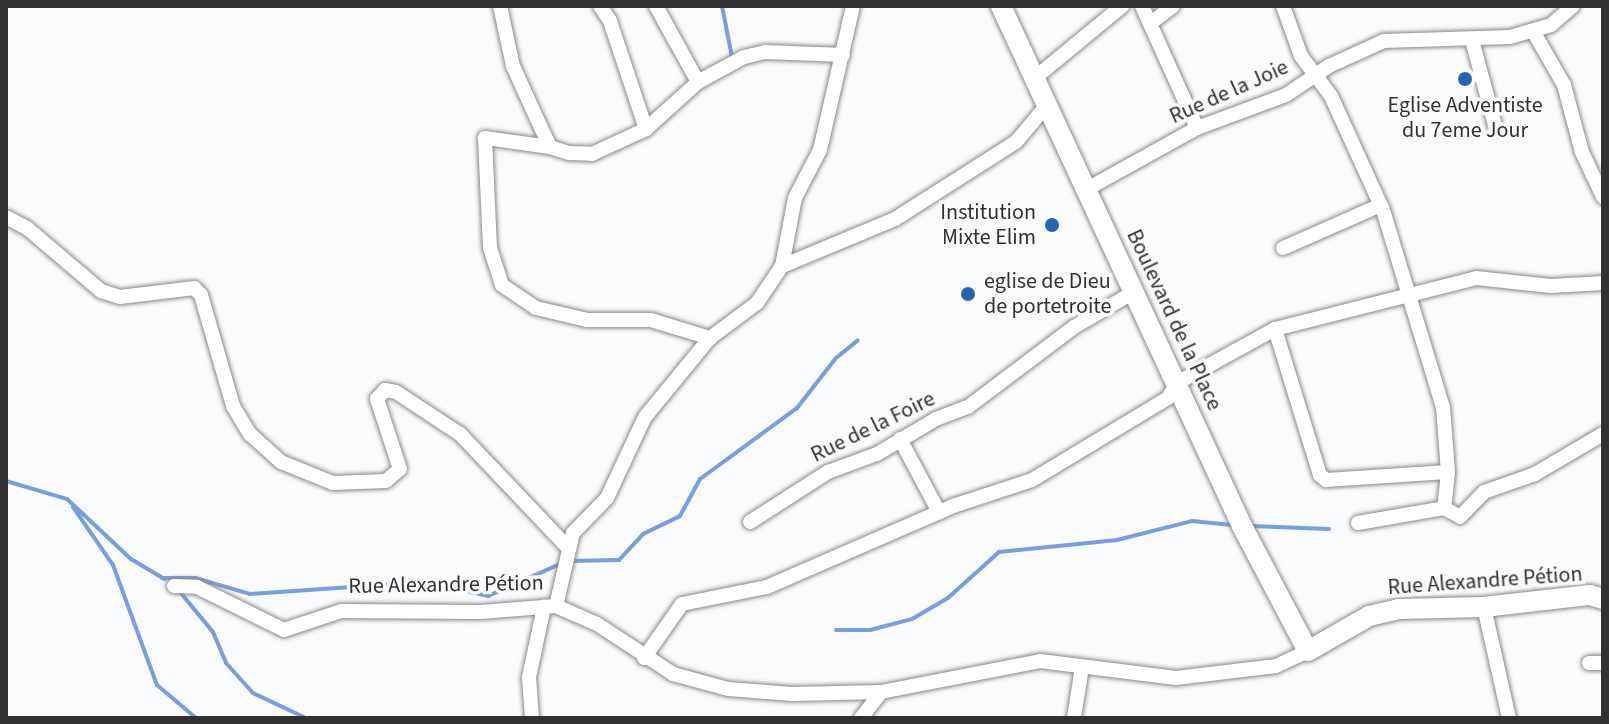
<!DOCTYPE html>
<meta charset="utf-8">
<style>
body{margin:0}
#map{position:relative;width:1609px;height:724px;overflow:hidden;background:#fafbfd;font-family:"Source Sans 3",sans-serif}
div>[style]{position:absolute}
.stream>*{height:4px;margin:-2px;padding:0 2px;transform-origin:2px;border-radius:2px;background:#769ee3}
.roads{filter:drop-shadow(0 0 2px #88898b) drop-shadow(0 0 2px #88898b)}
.street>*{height:14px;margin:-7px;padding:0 7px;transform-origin:7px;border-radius:7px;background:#fff}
.secondary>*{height:20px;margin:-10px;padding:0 10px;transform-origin:10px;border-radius:10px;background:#fff}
.dots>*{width:22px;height:22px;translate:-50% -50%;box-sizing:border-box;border:4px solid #fafbfd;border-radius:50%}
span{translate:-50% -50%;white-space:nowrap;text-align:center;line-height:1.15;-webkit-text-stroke:7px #fafbfd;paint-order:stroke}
.street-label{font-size:22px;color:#313132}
.poi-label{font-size:22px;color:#313132}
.right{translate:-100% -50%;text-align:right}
.left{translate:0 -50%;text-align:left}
.frame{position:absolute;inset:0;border:8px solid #313132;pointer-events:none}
</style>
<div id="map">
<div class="stream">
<div style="left:722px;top:6px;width:52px;rotate:78.9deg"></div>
<div style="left:6px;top:481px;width:64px;rotate:16.4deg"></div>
<div style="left:67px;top:499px;width:88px;rotate:43.2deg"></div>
<div style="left:131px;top:559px;width:39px;rotate:31deg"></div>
<div style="left:73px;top:507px;width:70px;rotate:55.4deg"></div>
<div style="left:113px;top:565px;width:128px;rotate:69.9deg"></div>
<div style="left:157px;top:685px;width:51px;rotate:40.2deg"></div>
<div style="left:1249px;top:526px;width:80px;rotate:2.1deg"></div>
<div style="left:571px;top:561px;width:48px;rotate:-1.2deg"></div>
<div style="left:619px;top:560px;width:35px;rotate:-47deg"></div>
<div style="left:643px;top:534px;width:41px;rotate:-25.9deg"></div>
<div style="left:680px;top:516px;width:42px;rotate:-61.6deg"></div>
<div style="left:700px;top:479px;width:120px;rotate:-36.2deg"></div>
<div style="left:797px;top:408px;width:63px;rotate:-52deg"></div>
<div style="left:836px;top:358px;width:28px;rotate:-39deg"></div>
<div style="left:162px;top:578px;width:33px"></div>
<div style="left:195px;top:578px;width:57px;rotate:16.2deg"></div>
<div style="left:250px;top:594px;width:175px;rotate:-3.9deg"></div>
<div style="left:425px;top:582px;width:65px;rotate:12.5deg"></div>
<div style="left:488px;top:596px;width:81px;rotate:-24deg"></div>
<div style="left:180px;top:592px;width:52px;rotate:50.5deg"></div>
<div style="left:213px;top:632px;width:34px;rotate:67deg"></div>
<div style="left:226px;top:663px;width:40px;rotate:48deg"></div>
<div style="left:253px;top:693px;width:59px;rotate:25.3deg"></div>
<div style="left:836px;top:630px;width:34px"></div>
<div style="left:870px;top:630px;width:43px;rotate:-14.7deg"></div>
<div style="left:912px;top:619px;width:42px;rotate:-30.3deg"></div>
<div style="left:948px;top:598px;width:69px;rotate:-42deg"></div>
<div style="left:999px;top:552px;width:119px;rotate:-5.8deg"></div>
<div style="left:1117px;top:540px;width:77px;rotate:-14.2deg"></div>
<div style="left:1192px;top:521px;width:40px;rotate:5.7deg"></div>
</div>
<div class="roads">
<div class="street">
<div style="left:500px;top:6px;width:61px;rotate:77.8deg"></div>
<div style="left:513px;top:66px;width:58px;rotate:65.6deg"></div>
<div style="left:537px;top:119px;width:31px;rotate:65deg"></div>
<div style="left:550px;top:147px;width:20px;rotate:18deg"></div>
<div style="left:569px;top:153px;width:23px;rotate:2deg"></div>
<div style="left:592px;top:154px;width:60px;rotate:-24.8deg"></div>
<div style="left:646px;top:129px;width:70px;rotate:-42.1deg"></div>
<div style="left:698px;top:82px;width:52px;rotate:-28.5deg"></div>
<div style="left:744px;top:57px;width:22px;rotate:-13deg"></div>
<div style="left:765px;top:52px;width:78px;rotate:2.2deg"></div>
<div style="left:600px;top:6px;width:18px;rotate:56deg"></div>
<div style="left:610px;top:21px;width:114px;rotate:71.6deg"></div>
<div style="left:656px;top:6px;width:87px;rotate:61.1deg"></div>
<div style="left:1142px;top:6px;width:134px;rotate:65.7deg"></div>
<div style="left:1283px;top:6px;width:53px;rotate:70.2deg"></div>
<div style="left:1301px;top:56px;width:50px;rotate:53.1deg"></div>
<div style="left:1331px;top:96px;width:125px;rotate:65.5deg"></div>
<div style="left:1383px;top:210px;width:206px;rotate:73.1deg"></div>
<div style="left:1443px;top:407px;width:65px;rotate:85.6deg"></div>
<div style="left:1448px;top:472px;width:36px;rotate:96deg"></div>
<div style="left:1152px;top:22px;width:26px;rotate:-37deg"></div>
<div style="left:1533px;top:31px;width:62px;rotate:60.1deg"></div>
<div style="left:1564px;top:85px;width:69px;rotate:75deg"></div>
<div style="left:1582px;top:152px;width:50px;rotate:65deg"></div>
<div style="left:1472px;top:40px;width:92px;rotate:74.9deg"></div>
<div style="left:1036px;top:77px;width:112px;rotate:-39.5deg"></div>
<div style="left:550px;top:147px;width:66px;rotate:-172.1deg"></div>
<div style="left:485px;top:138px;width:110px;rotate:87.4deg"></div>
<div style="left:490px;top:248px;width:39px;rotate:72deg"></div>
<div style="left:502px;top:285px;width:41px;rotate:34.1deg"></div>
<div style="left:536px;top:308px;width:52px;rotate:13.2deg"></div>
<div style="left:587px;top:320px;width:64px"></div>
<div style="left:651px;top:320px;width:62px;rotate:17deg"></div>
<div style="left:1087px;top:189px;width:126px;rotate:-29deg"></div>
<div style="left:1197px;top:128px;width:95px;rotate:-20.3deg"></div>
<div style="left:1286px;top:95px;width:52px;rotate:-34deg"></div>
<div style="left:1329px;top:66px;width:60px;rotate:-24.4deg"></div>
<div style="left:1384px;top:41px;width:126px;rotate:-1.8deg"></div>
<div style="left:1510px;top:37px;width:43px;rotate:-16.3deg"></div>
<div style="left:1551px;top:25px;width:29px;rotate:-41deg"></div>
<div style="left:6px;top:217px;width:24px;rotate:28deg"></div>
<div style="left:27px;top:228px;width:97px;rotate:40.4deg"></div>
<div style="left:101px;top:291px;width:20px;rotate:18deg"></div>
<div style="left:120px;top:297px;width:75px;rotate:-6.9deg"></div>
<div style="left:194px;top:288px;width:10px;rotate:45deg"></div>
<div style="left:201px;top:295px;width:116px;rotate:73.9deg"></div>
<div style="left:233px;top:406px;width:33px;rotate:59deg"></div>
<div style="left:250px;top:434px;width:42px;rotate:42.1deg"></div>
<div style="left:281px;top:462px;width:56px;rotate:22deg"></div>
<div style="left:333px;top:483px;width:53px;rotate:-2.2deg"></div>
<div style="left:386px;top:481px;width:18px;rotate:-41deg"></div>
<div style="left:400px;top:469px;width:74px;rotate:-108.2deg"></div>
<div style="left:377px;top:399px;width:12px;rotate:-48deg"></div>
<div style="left:385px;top:390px;width:11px;rotate:10deg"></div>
<div style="left:396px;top:392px;width:77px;rotate:33.3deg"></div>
<div style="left:460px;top:434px;width:158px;rotate:46.5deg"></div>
<div style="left:1283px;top:248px;width:107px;rotate:-23.7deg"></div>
<div style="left:782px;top:266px;width:122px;rotate:-22.6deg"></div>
<div style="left:895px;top:219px;width:143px;rotate:-32.5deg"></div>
<div style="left:1016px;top:142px;width:48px;rotate:-50deg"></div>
<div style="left:1275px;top:329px;width:153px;rotate:72.9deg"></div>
<div style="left:1320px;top:475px;width:8px;rotate:40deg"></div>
<div style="left:1326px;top:480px;width:122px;rotate:-3.8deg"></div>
<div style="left:900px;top:439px;width:83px;rotate:61.9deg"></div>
<div style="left:750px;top:522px;width:93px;rotate:-32.7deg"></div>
<div style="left:828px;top:472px;width:52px;rotate:-20.2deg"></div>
<div style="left:877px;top:454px;width:69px;rotate:-30.7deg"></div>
<div style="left:936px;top:419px;width:34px;rotate:-21deg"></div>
<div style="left:968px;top:407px;width:133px;rotate:-37deg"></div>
<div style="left:1074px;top:327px;width:69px;rotate:-30.3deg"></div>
<div style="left:1358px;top:523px;width:87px;rotate:-9.9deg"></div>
<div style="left:1444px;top:508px;width:18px;rotate:29deg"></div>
<div style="left:1460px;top:517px;width:35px;rotate:-46deg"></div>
<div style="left:1484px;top:492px;width:54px;rotate:-19.4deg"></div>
<div style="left:1535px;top:474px;width:79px;rotate:-30.5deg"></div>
<div style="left:174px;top:586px;width:23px;rotate:2deg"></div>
<div style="left:197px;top:587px;width:97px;rotate:26.3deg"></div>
<div style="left:284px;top:630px;width:60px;rotate:-18.4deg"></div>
<div style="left:341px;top:611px;width:140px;rotate:0.4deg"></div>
<div style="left:481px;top:612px;width:75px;rotate:-4.6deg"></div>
<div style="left:556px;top:606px;width:45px;rotate:23.7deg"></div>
<div style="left:597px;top:624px;width:91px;rotate:33.3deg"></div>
<div style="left:673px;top:674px;width:57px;rotate:15.3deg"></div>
<div style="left:728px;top:689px;width:64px;rotate:4.5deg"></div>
<div style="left:792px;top:694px;width:89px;rotate:-1.3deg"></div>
<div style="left:881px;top:692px;width:162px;rotate:-11deg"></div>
<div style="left:1040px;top:661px;width:137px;rotate:7.1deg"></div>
<div style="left:1176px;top:678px;width:101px;rotate:-6.8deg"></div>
<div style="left:1276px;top:666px;width:35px;rotate:-25deg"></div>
<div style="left:556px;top:606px;width:75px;rotate:-76.9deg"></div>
<div style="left:573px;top:533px;width:49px;rotate:-45.8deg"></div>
<div style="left:607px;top:498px;width:89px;rotate:-64.9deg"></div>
<div style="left:645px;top:417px;width:102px;rotate:-50.6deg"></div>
<div style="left:710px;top:338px;width:59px;rotate:-36.7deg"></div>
<div style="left:757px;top:303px;width:45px;rotate:-56deg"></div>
<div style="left:782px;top:266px;width:69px;rotate:-79.2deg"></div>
<div style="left:795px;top:198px;width:54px;rotate:-62.5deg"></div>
<div style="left:820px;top:150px;width:148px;rotate:-77.1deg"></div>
<div style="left:1484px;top:607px;width:114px;rotate:77.3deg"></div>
<div style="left:644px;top:658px;width:66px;rotate:-54.9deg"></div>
<div style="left:682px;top:604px;width:87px;rotate:-11.3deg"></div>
<div style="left:767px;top:587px;width:203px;rotate:-23.5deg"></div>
<div style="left:953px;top:506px;width:83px;rotate:-18.2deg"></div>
<div style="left:1032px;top:480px;width:159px;rotate:-31.1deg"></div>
<div style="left:1168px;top:398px;width:17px;rotate:-59deg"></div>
<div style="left:1177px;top:383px;width:112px;rotate:-28.9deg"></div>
<div style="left:1275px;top:329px;width:207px;rotate:-14.2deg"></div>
<div style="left:1476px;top:278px;width:75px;rotate:6.1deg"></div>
<div style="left:1551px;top:286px;width:52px;rotate:-3.3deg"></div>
<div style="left:1589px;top:663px;width:14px"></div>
<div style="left:532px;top:718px;width:41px;rotate:-94.2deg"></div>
<div style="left:529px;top:677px;width:72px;rotate:-77.9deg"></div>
<div style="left:861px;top:718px;width:33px;rotate:-52deg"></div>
<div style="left:1074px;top:718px;width:52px;rotate:-81.1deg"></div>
</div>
<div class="secondary">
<div style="left:1001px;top:6px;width:573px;rotate:65.13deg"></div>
<div style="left:1242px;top:526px;width:141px;rotate:62.2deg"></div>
<div style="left:1308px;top:651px;width:70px;rotate:-29.8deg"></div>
<div style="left:1369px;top:616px;width:31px;rotate:-13deg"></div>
<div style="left:1399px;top:609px;width:85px;rotate:-1.3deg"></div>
<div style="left:1484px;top:607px;width:107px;rotate:-6.5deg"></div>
<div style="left:1590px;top:595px;width:14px;rotate:17deg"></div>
</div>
</div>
<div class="dots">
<div style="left:1465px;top:79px;background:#2366b6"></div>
<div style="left:1052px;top:225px;background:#2366b6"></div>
<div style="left:968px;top:294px;background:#2366b6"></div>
</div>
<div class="street-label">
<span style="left:1229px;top:92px;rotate:-24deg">Rue de la Joie</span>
<span style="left:1174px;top:320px;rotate:65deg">Boulevard de la Place</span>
<span style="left:873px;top:427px;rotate:-26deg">Rue de la Foire</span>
<span style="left:1485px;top:581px;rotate:-4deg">Rue Alexandre Pétion</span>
<span style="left:446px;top:585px;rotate:-1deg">Rue Alexandre Pétion</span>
</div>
<div class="poi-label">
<span style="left:1465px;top:118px">Eglise Adventiste<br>du 7eme Jour</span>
<span class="right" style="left:1036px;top:225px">Institution<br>Mixte Elim</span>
<span class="left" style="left:984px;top:294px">eglise de Dieu<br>de portetroite</span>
</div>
<div class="frame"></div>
</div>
